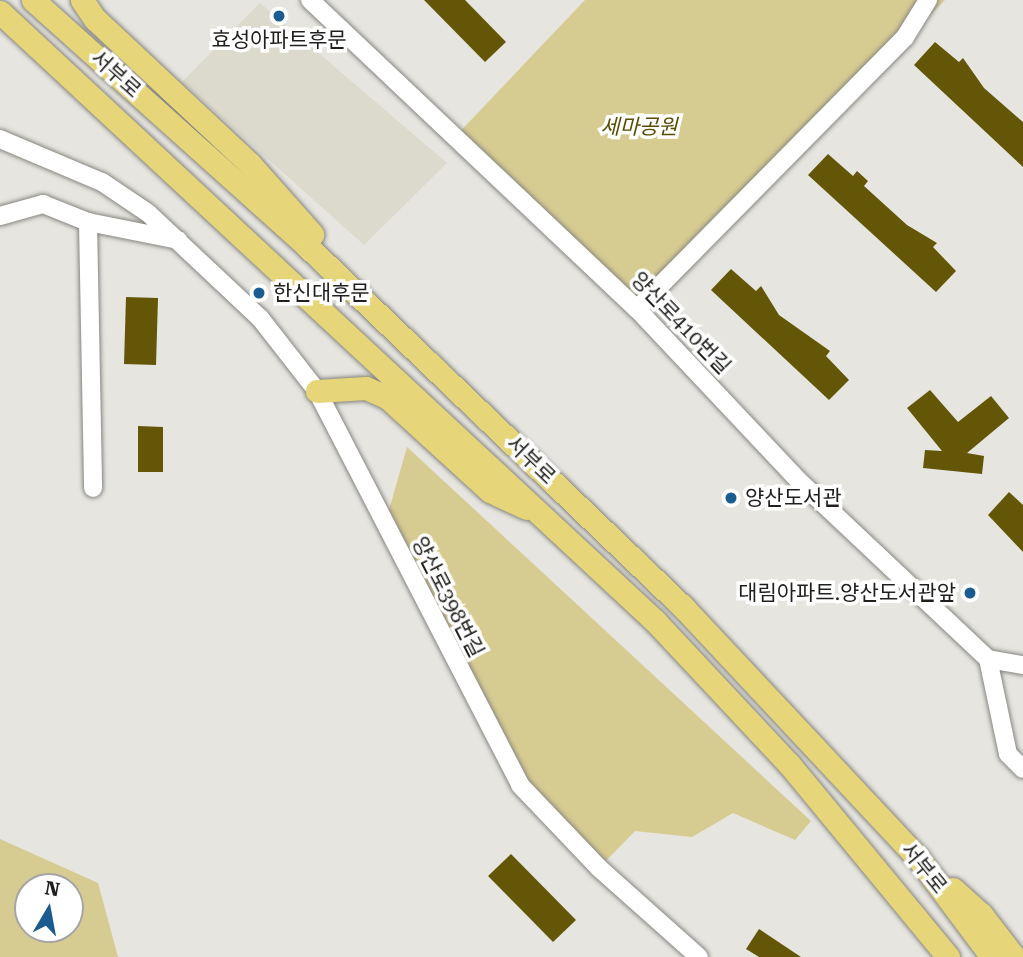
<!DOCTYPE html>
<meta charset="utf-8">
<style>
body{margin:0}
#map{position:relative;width:1023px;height:957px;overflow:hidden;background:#e6e5df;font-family:"Roboto Serif","Noto Sans KR",serif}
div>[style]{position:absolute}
.built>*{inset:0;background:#dcdacd}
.green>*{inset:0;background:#d6cb91}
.building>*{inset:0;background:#645607}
.roads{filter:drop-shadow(0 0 2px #878680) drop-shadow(0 0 2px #878680)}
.minor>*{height:18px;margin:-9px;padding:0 9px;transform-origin:9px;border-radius:9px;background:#fff}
.major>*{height:23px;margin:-11.5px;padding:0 11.5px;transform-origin:11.5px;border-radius:11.5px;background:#e6d679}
.dots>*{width:19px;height:19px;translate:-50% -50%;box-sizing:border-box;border:4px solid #fff;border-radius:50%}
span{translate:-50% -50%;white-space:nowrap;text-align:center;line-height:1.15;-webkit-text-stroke:7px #fff;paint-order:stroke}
.poi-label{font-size:21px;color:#201f1d}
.left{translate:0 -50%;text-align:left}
.right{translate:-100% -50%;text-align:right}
.street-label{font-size:21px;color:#201f1d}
.park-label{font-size:21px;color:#5a4d02;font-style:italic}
.north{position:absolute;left:14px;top:873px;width:70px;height:70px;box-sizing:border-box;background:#fff;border:2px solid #a6a5a5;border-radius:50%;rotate:10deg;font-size:19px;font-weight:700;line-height:28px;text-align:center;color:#201f1d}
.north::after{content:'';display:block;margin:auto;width:24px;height:32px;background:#1a5b90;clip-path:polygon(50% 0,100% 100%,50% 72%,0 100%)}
</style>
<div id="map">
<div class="built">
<div style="clip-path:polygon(260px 3px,447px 163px,364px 245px,182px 82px)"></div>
</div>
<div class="green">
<div style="clip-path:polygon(585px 0,945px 0,637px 309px,454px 138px)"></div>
<div style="clip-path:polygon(407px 447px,811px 821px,795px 840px,733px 813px,692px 837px,635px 831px,599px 868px,520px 785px,385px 524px)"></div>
<div style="clip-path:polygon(evenodd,0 839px,98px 883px,118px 957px,0 957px,0 839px,28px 887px,70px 887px,70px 929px,28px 929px,28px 887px)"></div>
</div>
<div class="building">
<div style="clip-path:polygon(424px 0,465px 0,506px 42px,485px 62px)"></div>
<div style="clip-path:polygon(935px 42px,959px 62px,963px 58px,984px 88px,1023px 122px,1023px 167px,914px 65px)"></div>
<div style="clip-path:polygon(828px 154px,853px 176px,857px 171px,868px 181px,864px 186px,907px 225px,937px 243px,933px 247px,956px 271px,936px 292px,808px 175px)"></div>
<div style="clip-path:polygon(731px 269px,756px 291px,761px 286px,779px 315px,830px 351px,826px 356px,849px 380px,829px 400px,711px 290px)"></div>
<div style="clip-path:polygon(126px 297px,158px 298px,156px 365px,124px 364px)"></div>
<div style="clip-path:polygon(930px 390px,958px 422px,991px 396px,1009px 418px,967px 453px,984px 456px,982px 474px,923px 468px,925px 450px,942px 451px,907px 408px)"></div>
<div style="clip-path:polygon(138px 426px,163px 427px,163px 472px,138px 472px)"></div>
<div style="clip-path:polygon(1009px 492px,1023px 505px,1023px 552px,988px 515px)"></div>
<div style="clip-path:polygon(511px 854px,576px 920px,553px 942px,488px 876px)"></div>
<div style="clip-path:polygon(759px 929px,801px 957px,759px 957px,746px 949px)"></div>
</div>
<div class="roads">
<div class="minor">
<div style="left:310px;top:0;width:450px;rotate:43.4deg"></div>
<div style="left:637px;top:309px;width:235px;rotate:46.7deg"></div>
<div style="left:798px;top:480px;width:261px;rotate:43.3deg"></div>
<div style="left:988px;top:659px;width:36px;rotate:10deg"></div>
<div style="left:0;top:139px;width:111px;rotate:22.9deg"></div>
<div style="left:102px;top:182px;width:55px;rotate:34deg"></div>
<div style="left:148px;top:213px;width:154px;rotate:43.2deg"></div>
<div style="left:260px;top:318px;width:93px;rotate:52deg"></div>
<div style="left:317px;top:391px;width:443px;rotate:62.7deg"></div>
<div style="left:520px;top:785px;width:115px;rotate:46.4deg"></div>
<div style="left:599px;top:868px;width:134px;rotate:41.7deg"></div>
<div style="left:0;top:216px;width:45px;rotate:-15.6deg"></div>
<div style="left:43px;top:204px;width:48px;rotate:21.8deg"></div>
<div style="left:88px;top:222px;width:92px;rotate:11.3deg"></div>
<div style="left:88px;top:222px;width:266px;rotate:88.9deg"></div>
<div style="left:637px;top:309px;width:382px;rotate:-45.4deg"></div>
<div style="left:905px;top:37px;width:44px;rotate:-58.1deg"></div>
<div style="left:988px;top:659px;width:97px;rotate:78.1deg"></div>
<div style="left:1008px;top:754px;width:21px;rotate:45deg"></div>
</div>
<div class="major">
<div style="left:33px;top:0;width:368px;rotate:41.9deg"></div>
<div style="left:307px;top:246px;width:523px;rotate:43.84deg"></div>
<div style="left:684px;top:608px;width:342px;rotate:46.9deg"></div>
<div style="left:918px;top:858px;width:124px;rotate:53.2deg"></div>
<div style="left:82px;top:0;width:23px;rotate:56deg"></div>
<div style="left:95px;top:19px;width:212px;rotate:43.1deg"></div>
<div style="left:250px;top:164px;width:94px;rotate:48.5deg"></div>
<div style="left:0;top:12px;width:894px;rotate:42.92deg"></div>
<div style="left:655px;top:621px;width:196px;rotate:46.9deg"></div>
<div style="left:789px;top:764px;width:250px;rotate:50.5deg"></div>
<div style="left:317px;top:391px;width:49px;rotate:-3.5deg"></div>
<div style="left:366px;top:388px;width:24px;rotate:24deg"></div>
<div style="left:388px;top:398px;width:138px;rotate:42.4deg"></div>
<div style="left:490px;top:491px;width:40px;rotate:25deg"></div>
<div style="left:953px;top:889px;width:38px;rotate:42deg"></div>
<div style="left:981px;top:914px;width:54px;rotate:52.5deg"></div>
</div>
</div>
<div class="dots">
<div style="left:279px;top:16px;background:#1a5b90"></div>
<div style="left:259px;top:293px;background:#1a5b90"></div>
<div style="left:731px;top:498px;background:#1a5b90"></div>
<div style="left:970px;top:593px;background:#1a5b90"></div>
</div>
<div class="poi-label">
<span style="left:279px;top:40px">효성아파트후문</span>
<span class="left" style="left:273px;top:293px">한신대후문</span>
<span class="left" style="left:745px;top:498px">양산도서관</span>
<span class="right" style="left:956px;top:593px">대림아파트.양산도서관앞</span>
</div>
<div class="street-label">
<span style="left:116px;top:74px;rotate:42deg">서부로</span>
<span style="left:681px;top:323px;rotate:46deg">양산로410번길</span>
<span style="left:531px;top:460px;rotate:44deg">서부로</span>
<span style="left:448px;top:597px;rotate:63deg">양산로398번길</span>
<span style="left:924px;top:868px;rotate:51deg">서부로</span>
</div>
<div class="park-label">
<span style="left:639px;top:127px">세마공원</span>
</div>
<div class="north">N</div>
</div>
